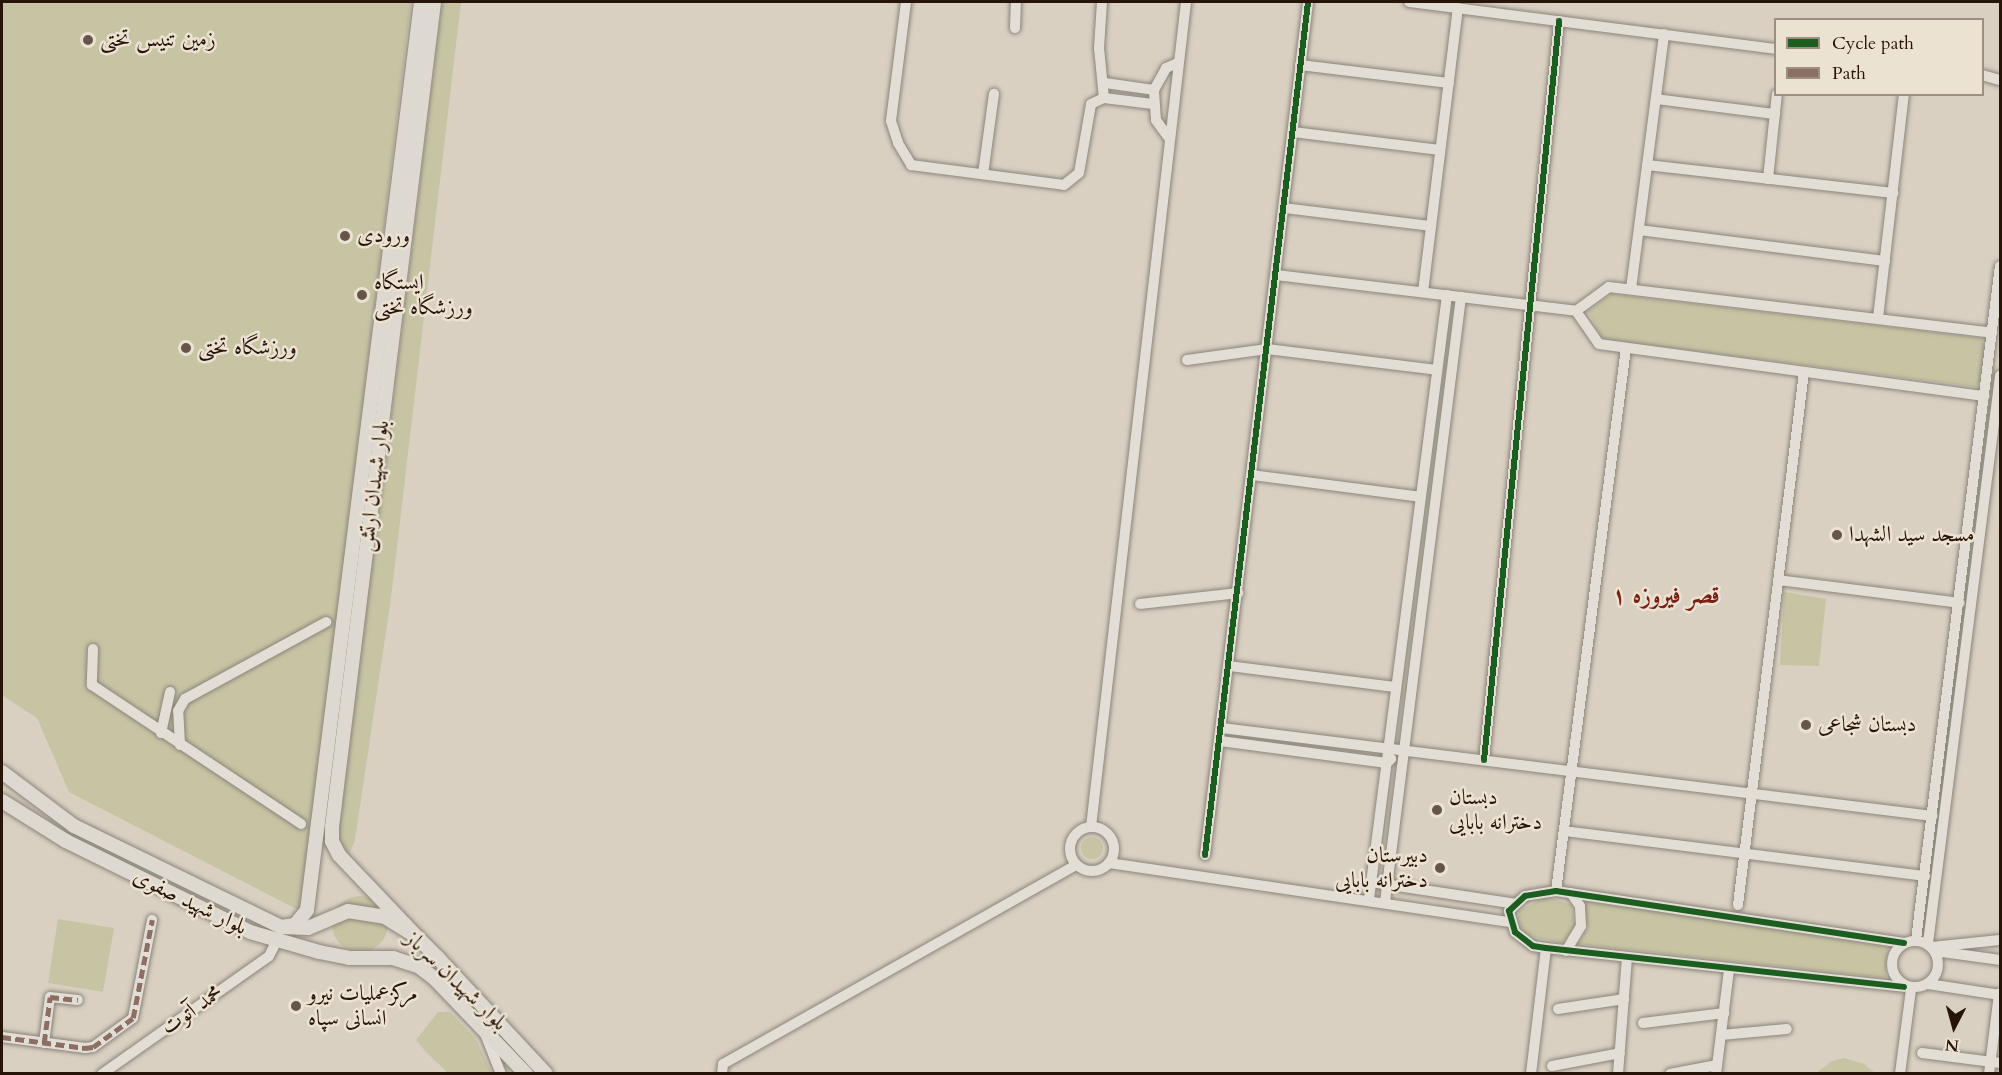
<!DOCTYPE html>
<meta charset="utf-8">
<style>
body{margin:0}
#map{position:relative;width:2002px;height:1075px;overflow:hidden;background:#d9d0c2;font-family:Cardo,Amiri,serif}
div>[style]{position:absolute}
.green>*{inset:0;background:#c7c4a4}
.round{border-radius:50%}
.roads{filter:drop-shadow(0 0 2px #8b847a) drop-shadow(0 0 2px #8b847a)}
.minor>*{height:10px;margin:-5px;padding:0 5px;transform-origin:5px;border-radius:5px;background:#e2ded6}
.minor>.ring{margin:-5px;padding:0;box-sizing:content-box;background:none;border:10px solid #e2ded6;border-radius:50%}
.major>*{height:14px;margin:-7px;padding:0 7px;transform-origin:7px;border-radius:7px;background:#ddd8d0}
.quiet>*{height:4.5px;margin-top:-2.25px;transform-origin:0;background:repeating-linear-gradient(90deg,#8d6e63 0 9px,transparent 0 13.5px)}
.cycleway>*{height:6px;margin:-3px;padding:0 3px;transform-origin:3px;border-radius:3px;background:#1b5e20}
.dots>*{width:16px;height:16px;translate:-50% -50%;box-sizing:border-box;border:3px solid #ece2d2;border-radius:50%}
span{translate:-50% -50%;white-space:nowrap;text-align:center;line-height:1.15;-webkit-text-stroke:5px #ece2d2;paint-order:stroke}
.poi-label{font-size:22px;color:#271409}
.left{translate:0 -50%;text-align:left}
.right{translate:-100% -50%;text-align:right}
.street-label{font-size:22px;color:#271409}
.neighbourhood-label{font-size:24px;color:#7a1f14;font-weight:700}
.frame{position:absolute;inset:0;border:3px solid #271409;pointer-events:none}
.legend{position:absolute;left:1774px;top:18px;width:210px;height:78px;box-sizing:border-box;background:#ece2d2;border:2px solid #9d9082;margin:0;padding:8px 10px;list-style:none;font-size:18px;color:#271409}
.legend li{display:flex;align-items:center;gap:12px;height:30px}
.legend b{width:30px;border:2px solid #9d9082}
.north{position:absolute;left:1924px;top:997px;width:60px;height:60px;-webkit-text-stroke:4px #ece2d2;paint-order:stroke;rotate:186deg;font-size:16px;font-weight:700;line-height:24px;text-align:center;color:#271409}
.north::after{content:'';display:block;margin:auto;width:21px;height:27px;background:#271409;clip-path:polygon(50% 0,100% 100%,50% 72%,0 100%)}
</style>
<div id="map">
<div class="green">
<div style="clip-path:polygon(2px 2px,411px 2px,302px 912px,69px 792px,37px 718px,2px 695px)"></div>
<div style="clip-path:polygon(442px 2px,461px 2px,391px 598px,355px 840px,349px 855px,336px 839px,336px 820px,383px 484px)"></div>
<div style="clip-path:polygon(1612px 294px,1981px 338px,1992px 366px,1976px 387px,1602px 339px,1588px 311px)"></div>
<div style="clip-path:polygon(1784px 592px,1826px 599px,1819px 666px,1780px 665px)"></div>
<div class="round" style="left:1081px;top:837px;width:22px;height:22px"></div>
<div class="round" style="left:332px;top:896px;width:56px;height:56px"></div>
<div style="clip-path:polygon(1545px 897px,1571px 904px,1575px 927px,1563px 943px,1532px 937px,1523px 931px,1518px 921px,1519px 911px)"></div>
<div style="clip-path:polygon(1582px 900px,1888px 947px,1886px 978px,1578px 944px,1588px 928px)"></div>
<div style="clip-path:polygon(58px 919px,114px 928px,103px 992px,48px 983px)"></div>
<div style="clip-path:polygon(438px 1012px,450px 1012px,475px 1038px,492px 1073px,448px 1073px,425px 1051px,416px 1040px)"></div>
<div style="clip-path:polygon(1844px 1058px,1864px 1064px,1875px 1073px,1816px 1073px,1832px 1061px)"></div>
</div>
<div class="roads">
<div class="minor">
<div style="left:906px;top:2px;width:120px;rotate:97.2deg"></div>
<div style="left:891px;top:121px;width:23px;rotate:72deg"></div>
<div style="left:898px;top:143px;width:26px;rotate:59deg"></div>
<div style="left:911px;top:165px;width:154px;rotate:7.4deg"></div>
<div style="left:1064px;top:185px;width:19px;rotate:-39deg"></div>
<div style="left:1079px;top:173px;width:70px;rotate:-80.1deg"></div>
<div style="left:1091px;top:104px;width:14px;rotate:-25deg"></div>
<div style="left:1104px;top:98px;width:50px;rotate:-95.7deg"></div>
<div style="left:1099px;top:48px;width:46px;rotate:-86.3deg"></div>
<div style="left:1409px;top:2px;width:370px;rotate:7.3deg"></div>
<div style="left:1015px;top:28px;width:26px;rotate:-88deg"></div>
<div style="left:1300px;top:65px;width:150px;rotate:6.9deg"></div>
<div style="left:1982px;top:75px;width:19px;rotate:16deg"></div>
<div style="left:1105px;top:83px;width:49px;rotate:8.1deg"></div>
<div style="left:1104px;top:98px;width:49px;rotate:7deg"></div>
<div style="left:1656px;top:99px;width:120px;rotate:7.2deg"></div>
<div style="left:1293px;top:132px;width:148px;rotate:7deg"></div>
<div style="left:1169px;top:138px;width:22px;rotate:-126deg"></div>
<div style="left:1156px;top:120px;width:30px;rotate:-94deg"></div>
<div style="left:1154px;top:90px;width:25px;rotate:-61deg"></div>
<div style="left:1166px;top:68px;width:13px;rotate:-23deg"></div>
<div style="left:1647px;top:165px;width:248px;rotate:6.5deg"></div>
<div style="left:983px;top:174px;width:81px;rotate:-82.2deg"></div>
<div style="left:1768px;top:179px;width:85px;rotate:-84deg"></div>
<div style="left:1284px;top:208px;width:148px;rotate:7deg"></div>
<div style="left:1639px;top:230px;width:248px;rotate:7.2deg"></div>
<div style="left:1276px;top:275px;width:302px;rotate:6.8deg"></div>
<div style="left:1576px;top:311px;width:41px;rotate:-36deg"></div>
<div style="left:1609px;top:287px;width:386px;rotate:6.8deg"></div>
<div style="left:1631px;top:289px;width:257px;rotate:-82.6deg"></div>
<div style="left:1423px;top:292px;width:286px;rotate:-83deg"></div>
<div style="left:1576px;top:311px;width:40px;rotate:55.1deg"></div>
<div style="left:1599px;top:344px;width:389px;rotate:7.7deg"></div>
<div style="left:1878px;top:318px;width:226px;rotate:-83.4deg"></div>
<div style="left:1187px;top:360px;width:81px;rotate:-7.8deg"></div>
<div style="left:1267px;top:349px;width:171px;rotate:7deg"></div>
<div style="left:1252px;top:475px;width:170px;rotate:7.4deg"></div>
<div style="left:1778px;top:580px;width:183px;rotate:7.2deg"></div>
<div style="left:1140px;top:604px;width:99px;rotate:-6.4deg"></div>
<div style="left:93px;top:649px;width:36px;rotate:92deg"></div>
<div style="left:92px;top:685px;width:251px;rotate:33.6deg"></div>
<div style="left:1229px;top:666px;width:168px;rotate:7.2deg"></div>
<div style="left:1222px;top:728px;width:716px;rotate:7.06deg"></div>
<div style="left:161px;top:733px;width:42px;rotate:-77.6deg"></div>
<div style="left:1220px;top:741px;width:168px;rotate:7.5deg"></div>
<div style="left:1387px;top:763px;width:6px;rotate:-45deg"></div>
<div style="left:180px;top:745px;width:34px;rotate:-93deg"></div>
<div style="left:178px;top:711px;width:14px;rotate:-60deg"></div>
<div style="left:185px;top:699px;width:161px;rotate:-28.6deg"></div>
<div style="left:1484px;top:760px;width:743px;rotate:-84.2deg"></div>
<div class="ring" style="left:1070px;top:827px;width:34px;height:34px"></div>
<div style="left:1091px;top:827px;width:830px;rotate:-83.43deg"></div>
<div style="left:1564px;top:831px;width:364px;rotate:7.1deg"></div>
<div style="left:1205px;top:855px;width:859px;rotate:-83.11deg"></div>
<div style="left:1109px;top:863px;width:405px;rotate:8.4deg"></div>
<div style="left:1371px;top:882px;width:147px;rotate:8.6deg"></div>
<div style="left:1556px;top:891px;width:547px;rotate:-82.65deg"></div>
<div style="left:1369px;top:899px;width:609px;rotate:-82.64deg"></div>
<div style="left:1385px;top:902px;width:610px;rotate:-82.84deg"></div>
<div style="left:1738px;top:905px;width:537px;rotate:-82.94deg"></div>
<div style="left:1916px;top:940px;width:679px;rotate:-82.9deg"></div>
<div class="ring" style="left:1892px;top:941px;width:36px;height:36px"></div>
<div style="left:1904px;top:943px;width:352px;rotate:-171.5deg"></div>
<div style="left:1556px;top:891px;width:31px;rotate:171deg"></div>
<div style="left:1525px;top:896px;width:22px;rotate:137deg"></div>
<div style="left:1509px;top:911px;width:22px;rotate:74deg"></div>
<div style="left:1515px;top:932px;width:23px;rotate:38deg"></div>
<div style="left:1533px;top:946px;width:13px;rotate:9deg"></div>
<div style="left:1546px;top:948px;width:360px;rotate:6.2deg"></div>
<div style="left:1928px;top:943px;width:572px;rotate:-82.76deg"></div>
<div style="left:1932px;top:947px;width:68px;rotate:-5.9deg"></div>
<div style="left:1566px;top:951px;width:29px;rotate:-59deg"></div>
<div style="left:1581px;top:926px;width:20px;rotate:-93deg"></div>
<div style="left:1580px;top:906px;width:16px;rotate:-125deg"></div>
<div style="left:1935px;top:951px;width:66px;rotate:7.9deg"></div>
<div style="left:1928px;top:984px;width:73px;rotate:8.7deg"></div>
<div style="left:1558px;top:1009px;width:67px;rotate:-8.6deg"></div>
<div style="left:1643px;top:1023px;width:82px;rotate:-7deg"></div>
<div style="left:1721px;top:1035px;width:66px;rotate:-5.2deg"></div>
<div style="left:486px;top:1036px;width:41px;rotate:68.5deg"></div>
<div style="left:2px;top:1037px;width:84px;rotate:7.5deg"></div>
<div style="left:85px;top:1048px;width:8px;rotate:-7deg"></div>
<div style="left:93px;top:1047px;width:49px;rotate:-35.9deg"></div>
<div style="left:133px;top:1018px;width:100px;rotate:-79deg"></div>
<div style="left:44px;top:1043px;width:46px;rotate:-82.6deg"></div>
<div style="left:50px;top:997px;width:28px;rotate:6deg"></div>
<div style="left:1922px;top:1053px;width:79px;rotate:7.3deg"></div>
<div style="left:1552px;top:1066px;width:69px;rotate:-10.8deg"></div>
<div style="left:102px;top:1074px;width:204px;rotate:-35.2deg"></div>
<div style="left:269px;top:956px;width:16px;rotate:-63deg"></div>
<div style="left:722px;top:1074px;width:10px;rotate:-84deg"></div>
<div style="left:723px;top:1064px;width:405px;rotate:-29.4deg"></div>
<div style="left:1531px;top:1074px;width:127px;rotate:-83.2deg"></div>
<div style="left:1618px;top:1074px;width:116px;rotate:-85.6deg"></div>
<div style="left:1670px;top:1074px;width:48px;rotate:-10.8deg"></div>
<div style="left:1716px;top:1074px;width:105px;rotate:-82.9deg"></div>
<div style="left:1900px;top:1074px;width:86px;rotate:-82.6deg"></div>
<div style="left:1989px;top:1074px;width:81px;rotate:-82.9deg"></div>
</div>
<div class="major">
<div style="left:2px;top:772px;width:90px;rotate:36.9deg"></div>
<div style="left:74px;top:826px;width:230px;rotate:26deg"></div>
<div style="left:281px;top:927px;width:27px;rotate:2deg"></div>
<div style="left:308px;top:928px;width:43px;rotate:-23deg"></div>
<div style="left:348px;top:911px;width:37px;rotate:9deg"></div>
<div style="left:385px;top:917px;width:39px;rotate:32deg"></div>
<div style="left:418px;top:938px;width:28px;rotate:45deg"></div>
<div style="left:438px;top:958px;width:158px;rotate:47deg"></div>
<div style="left:2px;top:801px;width:75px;rotate:32deg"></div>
<div style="left:66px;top:841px;width:205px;rotate:26.3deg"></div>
<div style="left:250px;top:932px;width:72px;rotate:16.2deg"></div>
<div style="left:319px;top:952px;width:31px;rotate:11deg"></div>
<div style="left:349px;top:958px;width:44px"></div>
<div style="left:393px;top:958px;width:26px;rotate:18deg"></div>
<div style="left:418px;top:966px;width:21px;rotate:37deg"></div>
<div style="left:435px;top:979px;width:132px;rotate:46.2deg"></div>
<div style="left:281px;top:927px;width:14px;rotate:-8deg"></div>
<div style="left:295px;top:925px;width:19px;rotate:-51deg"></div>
<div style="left:307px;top:910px;width:915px;rotate:-82.84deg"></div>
<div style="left:418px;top:938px;width:115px;rotate:-133.6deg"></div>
<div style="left:339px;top:855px;width:16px;rotate:-117deg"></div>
<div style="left:332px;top:841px;width:14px;rotate:-90deg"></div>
<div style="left:332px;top:827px;width:831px;rotate:-82.95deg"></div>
</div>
</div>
<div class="quiet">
<div style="left:2px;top:1037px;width:84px;rotate:7.5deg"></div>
<div style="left:85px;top:1048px;width:8px;rotate:-7deg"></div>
<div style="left:93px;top:1047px;width:49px;rotate:-35.9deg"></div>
<div style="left:133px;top:1018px;width:100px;rotate:-79deg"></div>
<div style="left:44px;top:1043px;width:46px;rotate:-82.6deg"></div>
<div style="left:50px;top:997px;width:28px;rotate:6deg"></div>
</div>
<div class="cycleway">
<div style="left:1484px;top:760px;width:743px;rotate:-84.2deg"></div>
<div style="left:1205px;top:855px;width:859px;rotate:-83.11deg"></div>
<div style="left:1904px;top:943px;width:352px;rotate:-171.5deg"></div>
<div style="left:1556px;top:891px;width:31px;rotate:171deg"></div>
<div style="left:1525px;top:896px;width:22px;rotate:137deg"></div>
<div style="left:1509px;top:911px;width:22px;rotate:74deg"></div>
<div style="left:1515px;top:932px;width:23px;rotate:38deg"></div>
<div style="left:1533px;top:946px;width:13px;rotate:9deg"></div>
<div style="left:1546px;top:948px;width:360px;rotate:6.2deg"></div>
</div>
<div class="dots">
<div style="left:88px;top:40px;background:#65564a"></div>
<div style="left:345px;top:236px;background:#65564a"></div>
<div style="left:362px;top:295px;background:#65564a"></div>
<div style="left:186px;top:348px;background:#65564a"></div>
<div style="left:1837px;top:535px;background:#65564a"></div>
<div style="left:1806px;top:725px;background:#65564a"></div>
<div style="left:1437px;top:810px;background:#65564a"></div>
<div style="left:1440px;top:868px;background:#65564a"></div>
<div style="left:296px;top:1006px;background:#65564a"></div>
</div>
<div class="poi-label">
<span class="left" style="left:100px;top:40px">زمین تنیس تختی</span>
<span class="left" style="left:357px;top:236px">ورودی</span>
<span class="left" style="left:374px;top:295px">ایستگاه<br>ورزشگاه تختی</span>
<span class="left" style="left:198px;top:348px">ورزشگاه تختی</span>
<span class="left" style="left:1849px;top:535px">مسجد سید الشهدا</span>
<span class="left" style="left:1818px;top:725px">دبستان شجاعی</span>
<span class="left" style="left:1449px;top:810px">دبستان<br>دخترانه بابایی</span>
<span class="right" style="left:1428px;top:868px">دبیرستان<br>دخترانه بابایی</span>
<span class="left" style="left:308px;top:1006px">مرکزعملیات نیرو<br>انسانی سپاه</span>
</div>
<div class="street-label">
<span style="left:374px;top:486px;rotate:-83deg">بلوار شهیدان ارتش</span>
<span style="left:190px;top:902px;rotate:26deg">بلوار شهید صفوی</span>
<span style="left:456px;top:981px;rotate:44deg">بلوار شهیدان سرباز</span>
<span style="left:192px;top:1010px;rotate:-35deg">محمد آتوت</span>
</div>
<div class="neighbourhood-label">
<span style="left:1666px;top:596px">قصر فیروزه ۱</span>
</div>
<div class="frame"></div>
<ul class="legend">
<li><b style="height:8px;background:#1b5e20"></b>Cycle path</li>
<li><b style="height:8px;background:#8d6e63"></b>Path</li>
</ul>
<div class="north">N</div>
</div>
